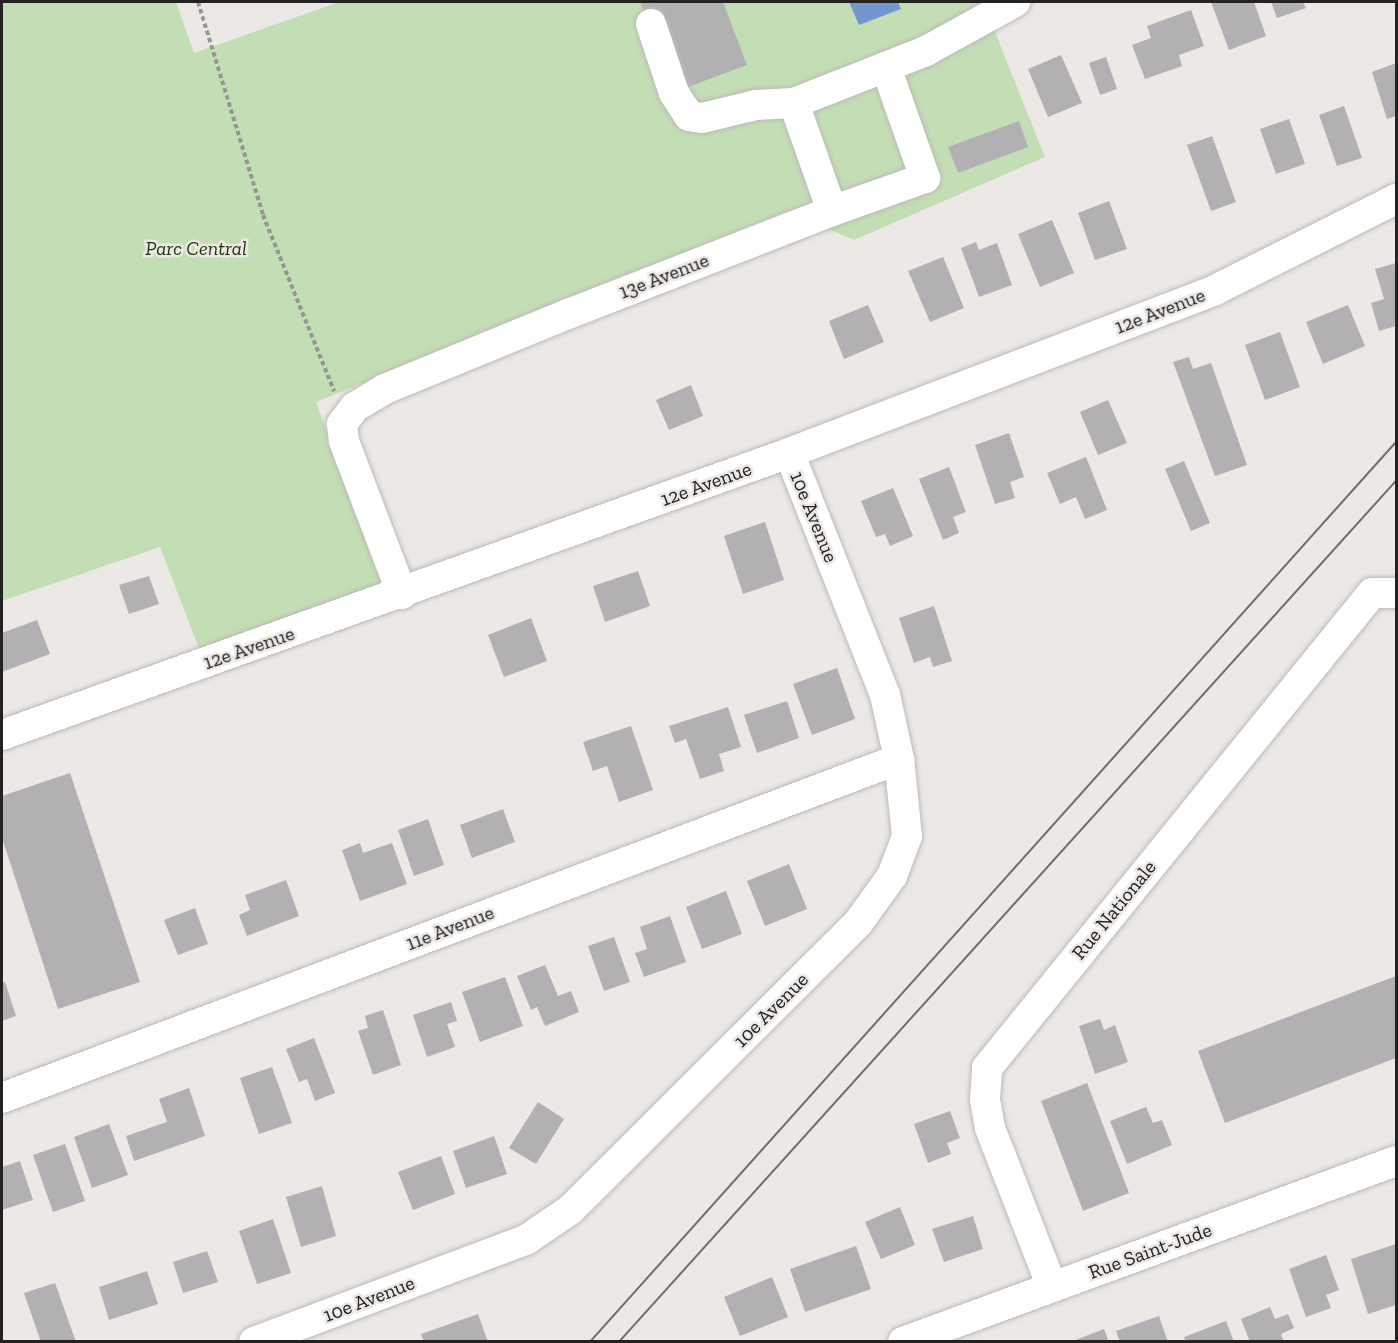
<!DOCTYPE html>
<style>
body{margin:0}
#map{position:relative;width:1398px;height:1343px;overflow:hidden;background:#ebe8e5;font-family:"Zilla Slab",serif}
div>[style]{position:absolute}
.green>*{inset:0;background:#c3deb4}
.water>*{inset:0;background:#7396cf}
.building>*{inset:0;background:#b3b0b3}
.path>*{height:4px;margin-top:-2px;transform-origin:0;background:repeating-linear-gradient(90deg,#979593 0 4.5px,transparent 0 7.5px)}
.roads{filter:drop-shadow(0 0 2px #bcbab7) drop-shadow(0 0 2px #bcbab7)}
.minor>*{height:30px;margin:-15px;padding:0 15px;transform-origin:15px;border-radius:15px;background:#fff}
.tram>*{height:1.5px;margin:-0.75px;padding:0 0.75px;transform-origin:0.75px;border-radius:0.75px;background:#6f6d6c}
span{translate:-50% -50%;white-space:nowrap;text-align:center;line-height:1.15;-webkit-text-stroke:5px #ebe8e5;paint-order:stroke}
.park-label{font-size:20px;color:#1b3509;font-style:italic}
.street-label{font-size:20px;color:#232221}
.frame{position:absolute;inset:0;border:3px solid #232221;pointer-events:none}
</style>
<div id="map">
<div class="green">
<div style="clip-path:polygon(2px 2px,176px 2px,194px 53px,339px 2px,983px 2px,1045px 157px,854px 240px,787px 211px,316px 402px,382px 584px,200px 651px,160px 547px,2px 601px)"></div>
</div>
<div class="water">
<div style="clip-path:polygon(849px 2px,898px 2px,901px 9px,859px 25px)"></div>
</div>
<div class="building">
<div style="clip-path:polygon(640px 2px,723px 2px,747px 65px,688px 87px,660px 12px,646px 17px)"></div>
<div style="clip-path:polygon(1211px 2px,1254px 2px,1266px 36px,1229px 50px)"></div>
<div style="clip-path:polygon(1271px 2px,1303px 2px,1306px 8px,1277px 18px)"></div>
<div style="clip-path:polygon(1191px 10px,1204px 46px,1179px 55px,1182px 66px,1145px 79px,1132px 45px,1151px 38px,1147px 26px)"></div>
<div style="clip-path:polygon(1061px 55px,1082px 103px,1048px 117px,1028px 69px)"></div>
<div style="clip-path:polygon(1106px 57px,1117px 89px,1100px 95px,1089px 63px)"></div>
<div style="clip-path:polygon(1396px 63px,1396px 116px,1387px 119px,1372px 72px)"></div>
<div style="clip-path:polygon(1344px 106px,1362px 158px,1337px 166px,1319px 115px)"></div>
<div style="clip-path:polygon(1289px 119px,1305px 164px,1276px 174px,1260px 129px)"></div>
<div style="clip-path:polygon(1019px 121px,1028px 147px,958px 173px,948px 147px)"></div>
<div style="clip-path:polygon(1212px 136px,1236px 202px,1211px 211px,1187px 145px)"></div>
<div style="clip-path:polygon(1109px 201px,1127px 249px,1095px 260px,1078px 213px)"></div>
<div style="clip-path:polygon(1052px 220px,1074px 273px,1040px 287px,1018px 234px)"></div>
<div style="clip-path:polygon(976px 242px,979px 250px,997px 243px,1012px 285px,979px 297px,961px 248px)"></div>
<div style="clip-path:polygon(943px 257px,964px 308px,930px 322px,908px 271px)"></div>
<div style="clip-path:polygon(1396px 263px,1396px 326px,1379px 331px,1371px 303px,1384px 299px,1375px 269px)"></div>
<div style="clip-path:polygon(868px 305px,884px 342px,844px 359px,829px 321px)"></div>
<div style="clip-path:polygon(1348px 305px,1365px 346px,1323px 364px,1306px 322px)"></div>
<div style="clip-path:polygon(1280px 332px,1300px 387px,1265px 400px,1245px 345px)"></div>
<div style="clip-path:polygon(1189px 357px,1193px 369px,1211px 363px,1247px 465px,1215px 476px,1173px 362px)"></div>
<div style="clip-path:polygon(691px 385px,703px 416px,669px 430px,656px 400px)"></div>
<div style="clip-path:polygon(1108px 400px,1127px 443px,1098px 455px,1080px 412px)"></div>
<div style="clip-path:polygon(1009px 433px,1024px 477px,1010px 482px,1015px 498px,995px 504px,975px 445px)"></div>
<div style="clip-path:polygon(1086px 457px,1107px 510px,1085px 519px,1076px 497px,1060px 504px,1047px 473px)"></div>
<div style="clip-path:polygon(1184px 461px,1210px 523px,1191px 531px,1165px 469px)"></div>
<div style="clip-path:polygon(949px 467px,966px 512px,953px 517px,959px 533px,943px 540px,919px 479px)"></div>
<div style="clip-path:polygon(893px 488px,913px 536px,890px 546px,885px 534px,876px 537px,861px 501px)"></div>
<div style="clip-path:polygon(765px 522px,784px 580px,743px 594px,724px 536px)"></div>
<div style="clip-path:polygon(638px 571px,650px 606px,605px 622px,593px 586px)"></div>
<div style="clip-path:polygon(149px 576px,159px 604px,129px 614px,119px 585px)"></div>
<div style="clip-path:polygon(934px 606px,952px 661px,933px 667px,930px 657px,914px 663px,899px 618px)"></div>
<div style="clip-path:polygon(531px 618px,547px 661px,504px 677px,488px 635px)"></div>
<div style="clip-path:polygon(37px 620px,50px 654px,2px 672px,2px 633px)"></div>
<div style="clip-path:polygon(837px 668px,855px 719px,812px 735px,793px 684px)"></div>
<div style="clip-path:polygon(787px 701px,799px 738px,757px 753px,744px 715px)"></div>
<div style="clip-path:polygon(728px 707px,741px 747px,719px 754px,724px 771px,700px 779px,686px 739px,675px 743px,669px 726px)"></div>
<div style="clip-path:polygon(631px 726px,653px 790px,619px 802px,607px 766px,593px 771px,583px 742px)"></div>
<div style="clip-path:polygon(70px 773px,140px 982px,58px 1009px,2px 838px,2px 796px)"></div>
<div style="clip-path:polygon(503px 809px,515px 842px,472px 858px,460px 825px)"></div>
<div style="clip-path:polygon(428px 819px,444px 865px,414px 876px,398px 830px)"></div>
<div style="clip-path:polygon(360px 843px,363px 853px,392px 843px,407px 884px,360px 901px,342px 850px)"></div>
<div style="clip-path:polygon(789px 864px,807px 909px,765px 926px,747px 881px)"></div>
<div style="clip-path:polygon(286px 880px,299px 916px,247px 936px,239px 915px,250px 910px,245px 895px)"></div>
<div style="clip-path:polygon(726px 891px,742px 934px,702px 949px,686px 907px)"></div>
<div style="clip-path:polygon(195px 908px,208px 944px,178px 955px,164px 920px)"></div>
<div style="clip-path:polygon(670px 916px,686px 962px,644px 977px,635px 953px,647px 949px,640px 927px)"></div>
<div style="clip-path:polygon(614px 937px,630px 982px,604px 991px,588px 946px)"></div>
<div style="clip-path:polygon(545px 965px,558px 996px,571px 991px,579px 1012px,545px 1026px,537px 1007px,531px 1010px,517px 976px)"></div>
<div style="clip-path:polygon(1396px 976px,1396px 1058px,1225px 1123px,1198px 1051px)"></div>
<div style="clip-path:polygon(505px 977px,523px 1026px,480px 1042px,462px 992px)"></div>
<div style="clip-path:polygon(5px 982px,16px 1016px,2px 1021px,2px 983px)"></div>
<div style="clip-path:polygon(451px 1002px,457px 1021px,447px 1024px,455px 1047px,427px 1057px,413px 1015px)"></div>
<div style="clip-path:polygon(383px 1010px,401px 1065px,373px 1075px,358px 1031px,368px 1028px,365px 1016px)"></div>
<div style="clip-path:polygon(1100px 1019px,1104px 1030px,1115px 1025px,1128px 1062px,1095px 1074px,1079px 1026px)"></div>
<div style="clip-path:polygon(314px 1038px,335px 1093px,315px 1101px,307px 1079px,299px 1082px,286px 1049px)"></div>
<div style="clip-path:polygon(272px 1067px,292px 1123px,259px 1134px,240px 1078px)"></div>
<div style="clip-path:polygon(1087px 1083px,1129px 1193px,1083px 1211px,1041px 1101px)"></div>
<div style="clip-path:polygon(189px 1088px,205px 1136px,134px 1161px,126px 1136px,167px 1122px,159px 1099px)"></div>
<div style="clip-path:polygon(538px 1102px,564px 1119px,536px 1164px,509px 1148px)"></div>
<div style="clip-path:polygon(1146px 1107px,1153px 1123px,1162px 1120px,1172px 1145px,1127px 1164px,1110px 1121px)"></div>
<div style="clip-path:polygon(950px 1111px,960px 1138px,947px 1143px,951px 1154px,928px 1163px,914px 1124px)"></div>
<div style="clip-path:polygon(109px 1124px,128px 1175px,92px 1188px,74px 1137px)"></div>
<div style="clip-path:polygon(494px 1136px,507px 1174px,466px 1188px,453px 1151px)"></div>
<div style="clip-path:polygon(65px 1144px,85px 1201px,53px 1212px,33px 1155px)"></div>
<div style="clip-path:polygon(441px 1156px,455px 1194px,413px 1210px,398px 1172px)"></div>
<div style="clip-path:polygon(20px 1161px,33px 1200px,2px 1210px,2px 1167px)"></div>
<div style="clip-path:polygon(322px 1186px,336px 1236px,301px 1247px,286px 1197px)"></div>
<div style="clip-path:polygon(900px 1207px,915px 1245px,881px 1259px,865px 1222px)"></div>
<div style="clip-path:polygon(973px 1216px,983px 1249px,944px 1262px,932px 1229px)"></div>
<div style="clip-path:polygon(273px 1219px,291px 1273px,257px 1284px,239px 1231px)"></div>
<div style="clip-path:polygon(1396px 1244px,1396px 1305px,1368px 1314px,1351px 1259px)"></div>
<div style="clip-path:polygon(856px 1246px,871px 1289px,805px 1312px,790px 1269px)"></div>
<div style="clip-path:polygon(207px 1251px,218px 1282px,183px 1293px,173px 1262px)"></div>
<div style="clip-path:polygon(1326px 1255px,1339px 1290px,1326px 1295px,1331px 1308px,1306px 1317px,1289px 1269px)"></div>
<div style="clip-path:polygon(147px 1271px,158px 1304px,109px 1320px,99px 1287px)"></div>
<div style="clip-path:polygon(772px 1277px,788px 1317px,740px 1336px,724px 1297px)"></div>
<div style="clip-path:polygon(55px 1283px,76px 1342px,41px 1342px,24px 1293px)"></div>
<div style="clip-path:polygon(1270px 1307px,1275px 1319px,1288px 1314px,1294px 1328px,1281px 1334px,1284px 1342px,1250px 1342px,1241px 1319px)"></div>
<div style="clip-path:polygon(478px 1314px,488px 1342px,424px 1342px,421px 1334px)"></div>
<div style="clip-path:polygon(1159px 1316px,1168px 1342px,1120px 1342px,1116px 1331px)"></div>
<div style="clip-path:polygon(1226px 1321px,1234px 1342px,1186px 1342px,1184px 1337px)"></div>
<div style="clip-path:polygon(1104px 1329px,1109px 1342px,1073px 1342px,1073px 1341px)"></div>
</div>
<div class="path">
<div style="left:198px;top:2px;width:223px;rotate:73deg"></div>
<div style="left:263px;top:215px;width:190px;rotate:68deg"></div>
</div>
<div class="roads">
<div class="minor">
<div style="left:651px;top:24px;width:73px;rotate:71.6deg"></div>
<div style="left:674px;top:93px;width:27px;rotate:57deg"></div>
<div style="left:689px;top:116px;width:13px;rotate:9deg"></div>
<div style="left:702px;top:118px;width:56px;rotate:-13.5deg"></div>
<div style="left:756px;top:105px;width:38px;rotate:-3deg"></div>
<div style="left:832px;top:211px;width:99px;rotate:-19.5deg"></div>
<div style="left:925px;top:178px;width:118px;rotate:-109.4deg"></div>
<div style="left:402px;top:594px;width:164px;rotate:-110.8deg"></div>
<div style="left:344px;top:441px;width:17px;rotate:-97deg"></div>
<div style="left:342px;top:424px;width:21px;rotate:-53deg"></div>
<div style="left:355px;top:407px;width:35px;rotate:-31deg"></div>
<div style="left:385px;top:389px;width:198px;rotate:-22.3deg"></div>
<div style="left:568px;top:314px;width:283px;rotate:-21.3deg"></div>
<div style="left:832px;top:211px;width:114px;rotate:-109.4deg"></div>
<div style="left:794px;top:103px;width:142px;rotate:-21.5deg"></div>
<div style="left:926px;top:51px;width:102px;rotate:-28.8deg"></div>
<div style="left:2px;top:735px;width:836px;rotate:-19.71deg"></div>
<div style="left:789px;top:453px;width:456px;rotate:-20.9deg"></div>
<div style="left:1215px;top:290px;width:203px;rotate:-26.7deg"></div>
<div style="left:2px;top:1098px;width:959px;rotate:-20.7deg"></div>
<div style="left:1052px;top:1287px;width:171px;rotate:-111.3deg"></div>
<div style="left:990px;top:1128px;width:29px;rotate:-100deg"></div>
<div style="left:985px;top:1099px;width:31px;rotate:-86deg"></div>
<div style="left:987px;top:1068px;width:611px;rotate:-50.97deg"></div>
<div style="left:1372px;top:593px;width:24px"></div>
<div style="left:254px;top:1342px;width:290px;rotate:-20.6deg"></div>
<div style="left:526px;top:1240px;width:53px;rotate:-34.3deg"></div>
<div style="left:570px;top:1210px;width:407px;rotate:-44.9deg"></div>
<div style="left:858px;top:923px;width:58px;rotate:-54.1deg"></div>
<div style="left:892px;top:876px;width:43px;rotate:-69.4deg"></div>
<div style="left:907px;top:836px;width:77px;rotate:-95.9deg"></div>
<div style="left:899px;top:759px;width:66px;rotate:-102.3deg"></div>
<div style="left:885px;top:695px;width:260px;rotate:-111.6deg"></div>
<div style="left:903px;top:1342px;width:525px;rotate:-20.16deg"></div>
</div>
</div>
<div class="tram">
<div style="left:590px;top:1342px;width:1208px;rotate:-48.15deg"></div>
<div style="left:619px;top:1342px;width:1160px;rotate:-47.94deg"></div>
</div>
<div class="park-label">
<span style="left:196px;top:248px">Parc Central</span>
</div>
<div class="street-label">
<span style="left:664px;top:276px;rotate:-21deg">13e Avenue</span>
<span style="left:1160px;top:311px;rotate:-21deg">12e Avenue</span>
<span style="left:706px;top:484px;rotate:-20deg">12e Avenue</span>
<span style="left:814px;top:517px;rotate:68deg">10e Avenue</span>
<span style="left:249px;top:648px;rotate:-19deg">12e Avenue</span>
<span style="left:1114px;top:910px;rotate:-51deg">Rue Nationale</span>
<span style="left:450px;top:928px;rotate:-21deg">11e Avenue</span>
<span style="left:771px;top:1010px;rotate:-45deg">10e Avenue</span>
<span style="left:1150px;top:1251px;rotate:-20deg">Rue Saint-Jude</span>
<span style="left:369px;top:1299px;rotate:-21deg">10e Avenue</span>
</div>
<div class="frame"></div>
</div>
